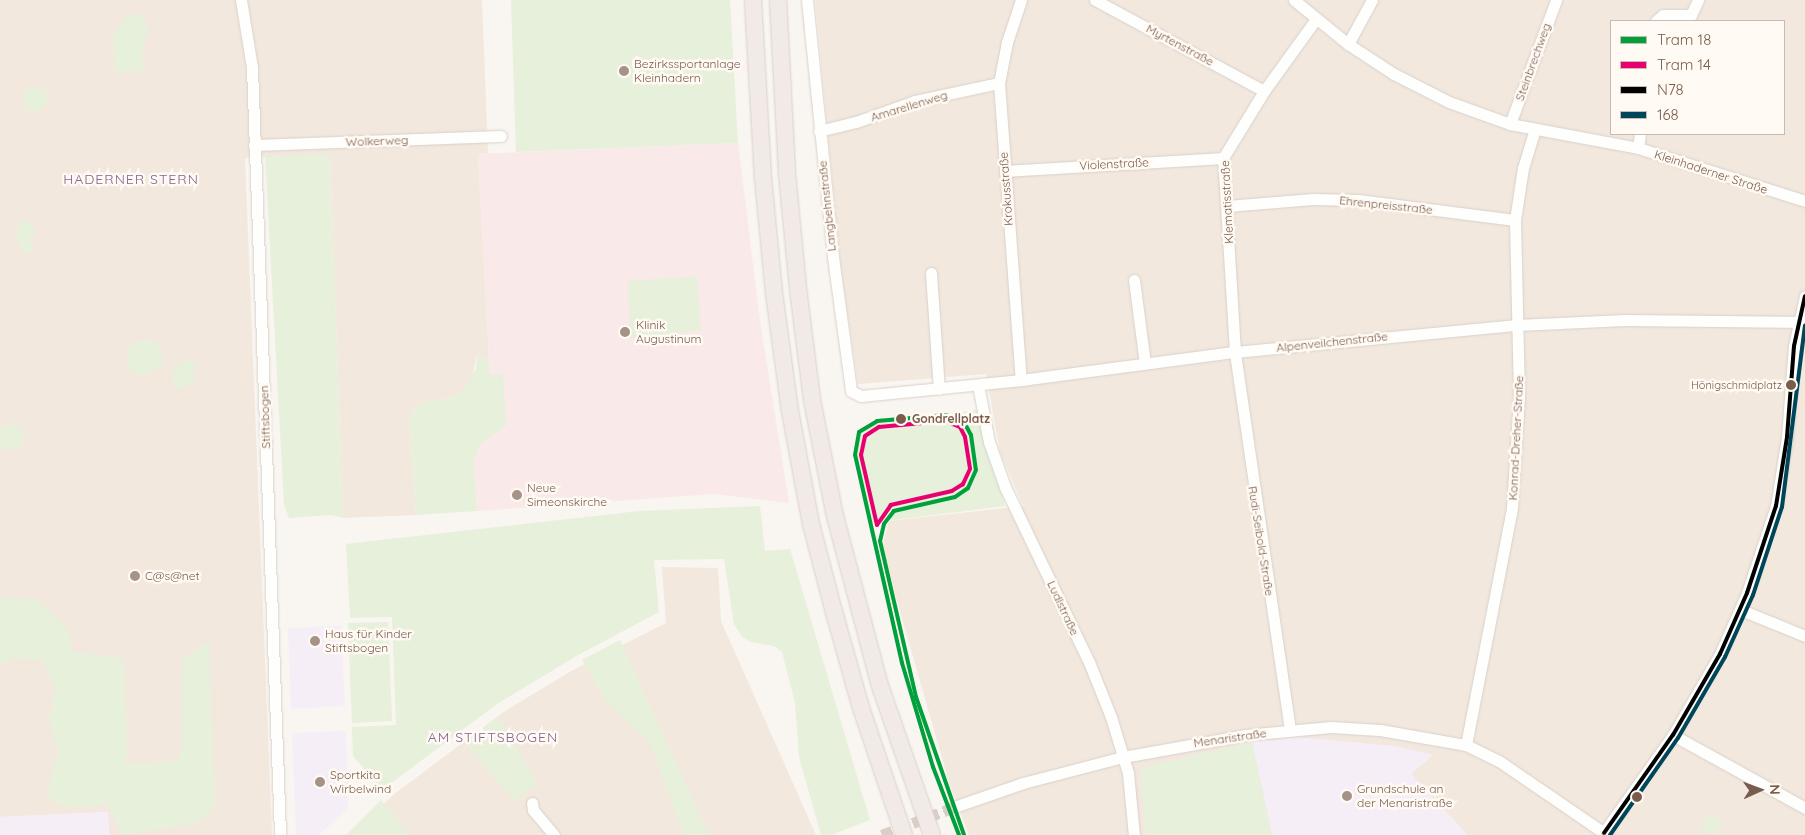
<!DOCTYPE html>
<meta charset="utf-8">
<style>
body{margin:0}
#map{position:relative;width:1805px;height:835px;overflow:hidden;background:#f9f5f0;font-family:Quicksand,sans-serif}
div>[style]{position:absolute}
.residential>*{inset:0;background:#f2e8de}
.education>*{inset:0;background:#f6eef6}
.medical>*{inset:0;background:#fae9e9}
.green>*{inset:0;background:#e7f0db}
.round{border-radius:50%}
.minor-tunnel>*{height:11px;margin-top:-5.5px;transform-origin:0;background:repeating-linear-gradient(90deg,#d9cfc7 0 11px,transparent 0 16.5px)}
.roads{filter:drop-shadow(0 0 1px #d7d1cb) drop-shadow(0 0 1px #d7d1cb)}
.minor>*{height:11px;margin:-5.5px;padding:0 5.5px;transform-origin:5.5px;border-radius:5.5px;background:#fefefd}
.highway>*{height:16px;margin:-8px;padding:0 8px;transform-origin:8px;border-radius:8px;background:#f2eae7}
.bus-1>*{height:4px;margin:-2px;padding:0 2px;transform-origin:2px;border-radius:2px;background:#000}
.bus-2>*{height:4px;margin:-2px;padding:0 2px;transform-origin:2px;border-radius:2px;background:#00465a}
.tram-1>*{height:4px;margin:-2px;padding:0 2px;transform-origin:2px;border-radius:2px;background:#00a03c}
.tram-2>*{height:4px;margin:-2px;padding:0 2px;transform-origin:2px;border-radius:2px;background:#e80071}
.dots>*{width:14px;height:14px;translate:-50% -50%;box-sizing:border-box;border:2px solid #fffaf3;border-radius:50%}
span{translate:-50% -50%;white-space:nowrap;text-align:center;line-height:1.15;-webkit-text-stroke:5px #fffaf3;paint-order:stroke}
.bus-label{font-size:11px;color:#7a5c4d}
.right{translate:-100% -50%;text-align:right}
.street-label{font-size:12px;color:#7a5c4d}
.poi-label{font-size:12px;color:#7a5c4d}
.left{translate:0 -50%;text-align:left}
.stop-label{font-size:12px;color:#7a5c4d;font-weight:700}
.neighbourhood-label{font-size:14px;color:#846695;letter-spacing:1px}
.legend{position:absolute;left:1610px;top:20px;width:175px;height:115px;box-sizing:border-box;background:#fffaf3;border:1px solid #cabbb1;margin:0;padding:6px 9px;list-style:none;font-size:15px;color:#7a5c4d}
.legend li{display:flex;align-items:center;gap:10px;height:25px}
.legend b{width:25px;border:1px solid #cabbb1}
.north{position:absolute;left:1735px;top:765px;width:50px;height:50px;-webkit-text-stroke:4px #fffaf3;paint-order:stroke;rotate:88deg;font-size:14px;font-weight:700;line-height:20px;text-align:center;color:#7a5c4d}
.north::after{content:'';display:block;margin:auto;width:18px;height:22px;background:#7a5c4d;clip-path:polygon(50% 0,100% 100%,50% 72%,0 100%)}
</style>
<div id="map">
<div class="residential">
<div style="clip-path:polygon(0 0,482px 0,488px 153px,478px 154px,489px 361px,477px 354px,472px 379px,462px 392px,446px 399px,420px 403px,409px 417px,416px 515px,343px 518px,330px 155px,245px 158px,272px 835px,109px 835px,108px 812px,0 817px)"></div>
<div style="clip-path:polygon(evenodd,815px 0,1805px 0,1805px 835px,969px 835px,950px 786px,882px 548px,889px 521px,1023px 506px,1000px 452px,986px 374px,858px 384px,841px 269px,815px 0,1611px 21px,1784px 21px,1784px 134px,1611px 134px,1611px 21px)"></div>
<div style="clip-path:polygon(662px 567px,718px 568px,721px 621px,816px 835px,348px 835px,397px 792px,505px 711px,573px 670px,666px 623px)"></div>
</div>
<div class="education">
<div style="clip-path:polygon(341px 626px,345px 706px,291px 709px,288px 628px)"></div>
<div style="clip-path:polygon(346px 731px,348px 808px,319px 835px,296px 835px,292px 733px)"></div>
<div style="clip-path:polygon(1295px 737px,1395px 746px,1433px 755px,1411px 774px,1468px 835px,1272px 835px,1252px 742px)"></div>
<div style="clip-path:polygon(108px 812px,109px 835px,0 835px,0 817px)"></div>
</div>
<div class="medical">
<div style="clip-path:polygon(738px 143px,760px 321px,789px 503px,714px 494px,477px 511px,474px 461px,480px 444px,496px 431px,503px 374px,490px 374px,478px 154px)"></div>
</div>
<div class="green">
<div style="clip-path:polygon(511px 0,730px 0,738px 143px,516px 152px)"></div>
<div style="clip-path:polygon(144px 14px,148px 32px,142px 50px,143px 72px,115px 71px,113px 35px,127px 16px)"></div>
<div class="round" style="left:23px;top:87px;width:24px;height:24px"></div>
<div style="clip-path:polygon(330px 154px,343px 518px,332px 515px,289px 518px,284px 504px,265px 157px)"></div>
<div style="clip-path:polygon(148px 172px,165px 172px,165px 179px,147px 178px)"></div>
<div style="clip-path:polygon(22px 220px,30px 222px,36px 232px,30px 241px,33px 247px,29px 254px,23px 253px,15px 234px)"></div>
<div style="clip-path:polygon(697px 276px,701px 330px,630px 339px,628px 281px)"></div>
<div style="clip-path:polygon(145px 339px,160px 343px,163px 363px,149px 374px,142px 375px,129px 370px,127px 352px,134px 342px)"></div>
<div style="clip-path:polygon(477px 354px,489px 361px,490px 374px,503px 374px,506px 426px,480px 444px,474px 461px,477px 511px,416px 515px,409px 417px,420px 403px,446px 399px,462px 392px,476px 369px)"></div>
<div style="clip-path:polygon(188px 359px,195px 364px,194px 379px,187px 387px,180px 389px,173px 383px,172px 374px,179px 364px)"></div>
<div style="clip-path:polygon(977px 410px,1005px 506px,871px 523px,856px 449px,861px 434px,876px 423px)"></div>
<div class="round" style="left:-2px;top:424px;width:26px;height:26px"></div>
<div style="clip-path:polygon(760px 506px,765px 551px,790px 549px,870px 820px,831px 835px,821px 835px,799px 757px,795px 703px,782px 652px,774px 646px,751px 642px,742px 637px,734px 624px,724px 559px,654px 560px,659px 612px,580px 654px,497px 704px,382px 790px,353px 756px,352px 727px,396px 725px,392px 617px,350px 618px,346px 544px,639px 511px)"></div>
<div style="clip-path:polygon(0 598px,37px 599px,67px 627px,73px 652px,124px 658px,127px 755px,123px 764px,177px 761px,182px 750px,182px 660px,209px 641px,215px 807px,197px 823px,122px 835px,107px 802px,99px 806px,61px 806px,47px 795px,58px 753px,49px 718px,56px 687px,42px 660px,11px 658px,0 666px)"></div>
<div style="clip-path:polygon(388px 622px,392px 721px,352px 723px,348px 623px)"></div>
<div style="clip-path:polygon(620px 640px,709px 835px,684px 835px,650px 743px,605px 701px,582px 660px)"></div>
<div style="clip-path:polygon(498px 717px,537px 783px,515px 802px,464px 741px)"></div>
<div style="clip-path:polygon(1252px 742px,1272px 835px,1146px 835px,1141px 775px,1146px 767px)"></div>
<div style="clip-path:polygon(381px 800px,410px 835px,346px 835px)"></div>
<div style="clip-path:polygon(1708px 813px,1722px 821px,1715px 835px,1699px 829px)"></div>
</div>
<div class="minor-tunnel">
<div style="left:882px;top:835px;width:80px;rotate:-21.1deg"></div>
</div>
<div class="roads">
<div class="minor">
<div style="left:241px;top:0;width:68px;rotate:80.7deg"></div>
<div style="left:252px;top:67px;width:769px;rotate:87.91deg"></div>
<div style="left:807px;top:0;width:258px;rotate:84.2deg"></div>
<div style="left:833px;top:257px;width:135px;rotate:82.3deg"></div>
<div style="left:851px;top:391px;width:11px;rotate:27deg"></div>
<div style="left:861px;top:396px;width:161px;rotate:-5.7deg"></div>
<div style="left:1021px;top:380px;width:216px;rotate:-7.5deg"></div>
<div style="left:1235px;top:352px;width:283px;rotate:-5.5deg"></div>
<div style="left:1517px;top:325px;width:108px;rotate:-2.7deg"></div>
<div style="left:1625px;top:320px;width:180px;rotate:0.6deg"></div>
<div style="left:1021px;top:0;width:44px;rotate:108.4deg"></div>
<div style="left:1007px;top:42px;width:42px;rotate:101deg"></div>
<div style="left:999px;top:83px;width:298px;rotate:85.8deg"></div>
<div style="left:1095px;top:0;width:192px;rotate:28.3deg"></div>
<div style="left:1294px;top:0;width:70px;rotate:39.2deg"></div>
<div style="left:1348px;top:44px;width:55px;rotate:33.1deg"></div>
<div style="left:1394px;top:74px;width:62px;rotate:27deg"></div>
<div style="left:1449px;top:102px;width:65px;rotate:19.8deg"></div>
<div style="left:1510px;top:124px;width:130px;rotate:10.6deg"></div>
<div style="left:1638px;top:148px;width:175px;rotate:17.6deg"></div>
<div style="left:1656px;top:21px;width:9px;rotate:-41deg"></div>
<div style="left:1663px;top:15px;width:28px"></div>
<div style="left:1691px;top:15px;width:17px;rotate:-65deg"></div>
<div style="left:1348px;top:44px;width:50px;rotate:-61.4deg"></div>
<div style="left:1510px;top:124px;width:132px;rotate:-69.6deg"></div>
<div style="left:819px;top:131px;width:38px;rotate:-14deg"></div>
<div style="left:856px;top:122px;width:63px;rotate:-19.6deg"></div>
<div style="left:915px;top:101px;width:86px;rotate:-12.1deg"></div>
<div style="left:254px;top:145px;width:247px;rotate:-2.1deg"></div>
<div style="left:1638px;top:148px;width:14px;rotate:-82deg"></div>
<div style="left:1005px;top:171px;width:218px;rotate:-3.4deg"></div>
<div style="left:1227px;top:206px;width:86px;rotate:-4.7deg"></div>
<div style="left:1313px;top:199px;width:45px;rotate:1.3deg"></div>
<div style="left:1358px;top:200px;width:158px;rotate:7.3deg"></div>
<div style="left:931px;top:273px;width:116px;rotate:86.1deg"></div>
<div style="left:1134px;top:280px;width:84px;rotate:82.5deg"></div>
<div style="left:978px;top:385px;width:58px;rotate:79.1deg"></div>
<div style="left:989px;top:442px;width:48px;rotate:70.4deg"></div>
<div style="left:1005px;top:487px;width:194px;rotate:64.4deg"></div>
<div style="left:1089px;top:662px;width:59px;rotate:68.2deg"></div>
<div style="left:1111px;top:717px;width:59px;rotate:73.1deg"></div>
<div style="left:1128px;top:773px;width:62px;rotate:84.5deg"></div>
<div style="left:1741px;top:610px;width:69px;rotate:22.1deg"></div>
<div style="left:1290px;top:730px;width:382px;rotate:-98.3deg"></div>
<div style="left:1235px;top:352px;width:194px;rotate:-93.5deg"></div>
<div style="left:1223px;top:158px;width:79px;rotate:-58.5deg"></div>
<div style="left:1264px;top:91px;width:89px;rotate:-54.2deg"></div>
<div style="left:1673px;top:735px;width:151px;rotate:28.9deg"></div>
<div style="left:1466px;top:745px;width:241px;rotate:-79deg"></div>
<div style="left:1512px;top:508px;width:112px;rotate:-86.4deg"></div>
<div style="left:1519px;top:396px;width:176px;rotate:-91.3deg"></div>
<div style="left:1515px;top:220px;width:53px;rotate:-81.3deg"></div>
<div style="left:1523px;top:168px;width:41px;rotate:-72.9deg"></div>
<div style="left:532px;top:803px;width:7px;rotate:82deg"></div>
<div style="left:533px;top:810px;width:33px;rotate:50deg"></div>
<div style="left:957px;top:806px;width:70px;rotate:-19.2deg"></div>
<div style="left:1023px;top:783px;width:103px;rotate:-14.6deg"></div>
<div style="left:1123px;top:757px;width:124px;rotate:-10.2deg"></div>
<div style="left:1245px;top:735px;width:86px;rotate:-5.3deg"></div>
<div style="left:1331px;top:727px;width:49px;rotate:3.5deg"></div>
<div style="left:1380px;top:730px;width:87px;rotate:9.9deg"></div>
<div style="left:1466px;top:745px;width:37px;rotate:26deg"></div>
<div style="left:1499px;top:761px;width:131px;rotate:34.4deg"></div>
<div style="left:1602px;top:835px;width:123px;rotate:-54.6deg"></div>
<div style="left:1673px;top:735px;width:94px;rotate:-59.9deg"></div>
<div style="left:1720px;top:654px;width:67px;rotate:-66.1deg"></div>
<div style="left:1747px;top:593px;width:92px;rotate:-71.6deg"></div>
<div style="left:1776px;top:506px;width:70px;rotate:-80.9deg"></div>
<div style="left:1787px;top:437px;width:91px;rotate:-85.6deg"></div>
<div style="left:1794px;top:346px;width:51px;rotate:-77.6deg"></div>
</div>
<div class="highway">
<div style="left:753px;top:0;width:178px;rotate:86.8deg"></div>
<div style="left:763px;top:178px;width:116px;rotate:84.5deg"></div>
<div style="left:774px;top:293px;width:119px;rotate:82.3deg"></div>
<div style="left:790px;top:411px;width:115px;rotate:79.5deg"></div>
<div style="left:811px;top:524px;width:91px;rotate:75.4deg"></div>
<div style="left:834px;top:612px;width:100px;rotate:74.3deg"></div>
<div style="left:861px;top:708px;width:134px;rotate:71.3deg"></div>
<div style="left:778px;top:0;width:174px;rotate:87deg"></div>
<div style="left:787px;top:174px;width:116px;rotate:84.5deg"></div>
<div style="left:798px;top:289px;width:112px;rotate:82.8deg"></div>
<div style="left:812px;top:400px;width:118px;rotate:78.8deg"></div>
<div style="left:835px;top:516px;width:173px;rotate:75.2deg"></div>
<div style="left:879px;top:683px;width:161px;rotate:70.8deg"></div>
</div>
</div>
<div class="bus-1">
<div style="left:1604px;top:833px;width:120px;rotate:-54.9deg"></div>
<div style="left:1673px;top:735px;width:94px;rotate:-59.9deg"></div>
<div style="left:1720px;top:654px;width:67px;rotate:-66.1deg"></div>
<div style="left:1747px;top:593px;width:92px;rotate:-71.6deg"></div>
<div style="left:1776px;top:506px;width:70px;rotate:-80.9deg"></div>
<div style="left:1787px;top:437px;width:91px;rotate:-85.6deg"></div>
<div style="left:1794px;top:346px;width:51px;rotate:-77.6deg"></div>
</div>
<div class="bus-2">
<div style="left:1610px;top:835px;width:118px;rotate:-55deg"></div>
<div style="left:1678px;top:738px;width:94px;rotate:-59.9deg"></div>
<div style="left:1725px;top:657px;width:68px;rotate:-65.7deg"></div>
<div style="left:1753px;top:595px;width:93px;rotate:-71.8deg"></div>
<div style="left:1782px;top:507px;width:183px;rotate:-82.8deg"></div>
</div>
<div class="tram-1">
<div style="left:959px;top:835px;width:73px;rotate:-110.9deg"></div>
<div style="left:933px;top:767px;width:109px;rotate:-106.6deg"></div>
<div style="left:902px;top:663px;width:213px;rotate:-102.7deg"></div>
<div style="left:855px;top:455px;width:23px;rotate:-80deg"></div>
<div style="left:859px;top:432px;width:21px;rotate:-31deg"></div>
<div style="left:877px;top:421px;width:69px;rotate:-5deg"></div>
<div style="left:946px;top:415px;width:19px;rotate:21deg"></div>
<div style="left:964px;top:422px;width:15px;rotate:62deg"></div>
<div style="left:971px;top:435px;width:35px;rotate:82deg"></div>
<div style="left:976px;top:470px;width:20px;rotate:114deg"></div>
<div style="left:968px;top:488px;width:16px;rotate:145deg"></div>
<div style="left:955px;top:497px;width:63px;rotate:167.1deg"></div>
<div style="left:894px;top:511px;width:16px;rotate:128deg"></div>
<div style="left:884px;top:524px;width:17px;rotate:103deg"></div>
<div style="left:880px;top:541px;width:160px;rotate:77deg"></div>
<div style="left:916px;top:697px;width:146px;rotate:70.8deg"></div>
</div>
<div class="tram-2">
<div style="left:945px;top:421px;width:16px;rotate:22deg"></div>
<div style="left:960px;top:427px;width:11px;rotate:63deg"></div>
<div style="left:965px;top:437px;width:32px;rotate:81deg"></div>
<div style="left:970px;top:469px;width:17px;rotate:115deg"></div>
<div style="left:963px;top:484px;width:13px;rotate:148deg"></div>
<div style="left:952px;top:491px;width:63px;rotate:167.1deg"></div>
<div style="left:891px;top:505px;width:24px;rotate:125deg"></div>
<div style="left:877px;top:525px;width:72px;rotate:-102.9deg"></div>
<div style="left:861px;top:455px;width:19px;rotate:-78deg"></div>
<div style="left:865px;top:436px;width:17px;rotate:-33deg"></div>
<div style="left:879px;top:427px;width:66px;rotate:-5.2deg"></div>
</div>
<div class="dots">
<div style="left:624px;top:71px;background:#a69286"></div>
<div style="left:625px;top:332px;background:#a69286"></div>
<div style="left:1791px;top:385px;background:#7a5c4d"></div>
<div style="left:901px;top:419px;background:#7a5c4d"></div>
<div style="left:517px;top:495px;background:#a69286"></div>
<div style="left:135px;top:576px;background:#a69286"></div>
<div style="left:315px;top:641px;background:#a69286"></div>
<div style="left:320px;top:782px;background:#a69286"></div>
<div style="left:1347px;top:796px;background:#a69286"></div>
<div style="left:1637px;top:797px;background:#7a5c4d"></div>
</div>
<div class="bus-label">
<span class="right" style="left:1782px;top:385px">Hönigschmidplatz</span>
</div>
<div class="street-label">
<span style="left:1180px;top:45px;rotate:28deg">Myrtenstraße</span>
<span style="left:1533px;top:62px;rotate:-70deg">Steinbrechweg</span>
<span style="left:909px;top:106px;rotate:-17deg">Amarellenweg</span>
<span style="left:377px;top:141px;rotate:-2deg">Wolkerweg</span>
<span style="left:1114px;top:164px;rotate:-3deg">Violenstraße</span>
<span style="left:1711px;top:172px;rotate:18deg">Kleinhaderner Straße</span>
<span style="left:1006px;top:189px;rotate:-94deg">Krokusstraße</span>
<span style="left:1227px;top:202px;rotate:-93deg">Klematisstraße</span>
<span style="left:1386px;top:205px;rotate:6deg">Ehrenpreisstraße</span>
<span style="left:827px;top:206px;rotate:-96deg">Langbehnstraße</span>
<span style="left:1332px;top:342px;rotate:-6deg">Alpenveilchenstraße</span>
<span style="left:265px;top:417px;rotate:-92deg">Stiftsbogen</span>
<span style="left:1516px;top:438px;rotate:-87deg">Konrad-Dreher-Straße</span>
<span style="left:1261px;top:541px;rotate:81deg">Rudi-Seibold-Straße</span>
<span style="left:1063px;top:608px;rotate:65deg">Ludlstraße</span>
<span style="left:1230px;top:738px;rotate:-8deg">Menaristraße</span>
</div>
<div class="poi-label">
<span class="left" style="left:634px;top:71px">Bezirkssportanlage<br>Kleinhadern</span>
<span class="left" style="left:636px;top:332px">Klinik<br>Augustinum</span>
<span class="left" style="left:527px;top:495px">Neue<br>Simeonskirche</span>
<span class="left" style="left:145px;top:576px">C@s@net</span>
<span class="left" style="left:325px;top:641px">Haus für Kinder<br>Stiftsbogen</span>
<span class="left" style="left:330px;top:782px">Sportkita<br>Wirbelwind</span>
<span class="left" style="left:1357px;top:796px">Grundschule an<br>der Menaristraße</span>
</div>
<div class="stop-label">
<span class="left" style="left:912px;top:419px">Gondrellplatz</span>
</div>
<div class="neighbourhood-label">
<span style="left:131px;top:179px">HADERNER STERN</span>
<span style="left:493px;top:737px">AM STIFTSBOGEN</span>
</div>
<ul class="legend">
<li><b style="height:6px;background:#00a03c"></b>Tram 18</li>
<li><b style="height:6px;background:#e80071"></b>Tram 14</li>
<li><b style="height:6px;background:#000"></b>N78</li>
<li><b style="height:6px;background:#00465a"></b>168</li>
</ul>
<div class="north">N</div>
</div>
